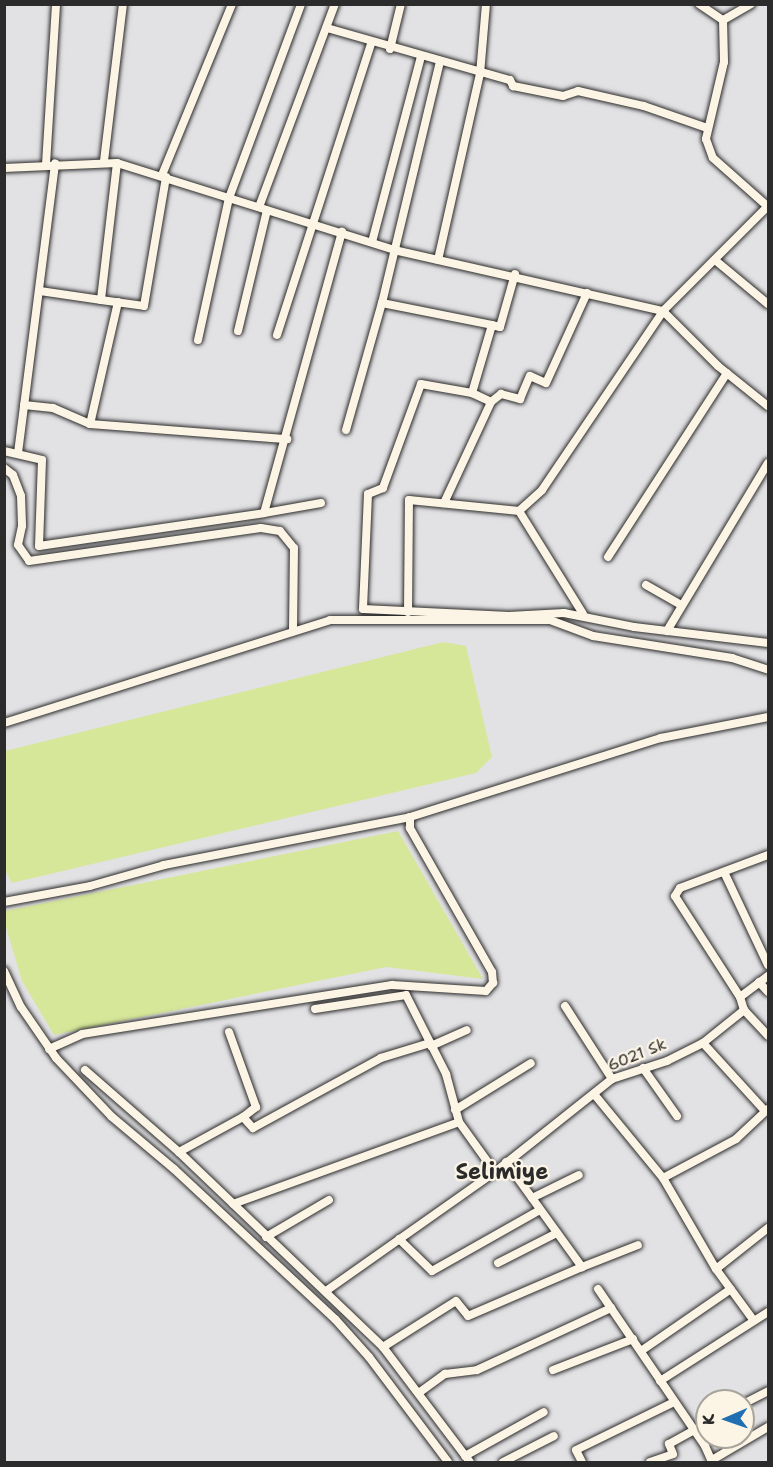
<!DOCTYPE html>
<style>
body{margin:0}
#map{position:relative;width:773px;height:1467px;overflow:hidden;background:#e2e2e5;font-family:"Shantell Sans",sans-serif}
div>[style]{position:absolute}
.green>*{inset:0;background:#d6e79a}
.roads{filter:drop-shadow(0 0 2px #2b2b2b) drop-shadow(0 0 2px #2b2b2b)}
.minor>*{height:8px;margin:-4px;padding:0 4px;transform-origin:4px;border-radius:4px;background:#fcf5e5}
span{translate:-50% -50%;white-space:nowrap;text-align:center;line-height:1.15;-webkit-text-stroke:4.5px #fcf5e5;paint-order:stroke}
.street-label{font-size:16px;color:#2b2b2b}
.district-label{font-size:22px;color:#2b2b2b;font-weight:700}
.frame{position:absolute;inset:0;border:6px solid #2b2b2b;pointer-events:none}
.north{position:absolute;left:695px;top:1389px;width:60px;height:60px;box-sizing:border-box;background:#fcf5e5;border:2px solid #a8a49b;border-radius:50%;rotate:268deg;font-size:16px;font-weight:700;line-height:24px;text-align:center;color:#2b2b2b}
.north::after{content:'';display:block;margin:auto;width:21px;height:27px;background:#1f6fb2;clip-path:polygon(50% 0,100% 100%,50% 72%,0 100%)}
</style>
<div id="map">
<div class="green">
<div style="clip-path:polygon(443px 642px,466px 646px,492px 757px,476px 773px,12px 883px,5px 870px,5px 751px)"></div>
<div style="clip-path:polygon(398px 831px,483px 979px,386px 967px,54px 1035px,22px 981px,5px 924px,5px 911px)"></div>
</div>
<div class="roads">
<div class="minor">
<div style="left:699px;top:4px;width:29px;rotate:34deg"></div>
<div style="left:751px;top:4px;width:32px;rotate:150deg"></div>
<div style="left:723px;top:20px;width:42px;rotate:88.6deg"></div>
<div style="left:724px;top:62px;width:79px;rotate:103.2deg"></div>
<div style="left:706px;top:139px;width:20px;rotate:70deg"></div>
<div style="left:713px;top:158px;width:72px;rotate:41.6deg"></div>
<div style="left:327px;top:28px;width:190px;rotate:15.9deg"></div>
<div style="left:510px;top:80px;width:7px;rotate:63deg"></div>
<div style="left:513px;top:86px;width:51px;rotate:11.3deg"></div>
<div style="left:563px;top:96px;width:16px;rotate:-18deg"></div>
<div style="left:578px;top:91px;width:68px;rotate:12.8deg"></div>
<div style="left:644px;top:106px;width:67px;rotate:19.2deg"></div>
<div style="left:390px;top:49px;width:46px;rotate:-76.3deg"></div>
<div style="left:104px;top:161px;width:158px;rotate:-83.1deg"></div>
<div style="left:117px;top:163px;width:138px;rotate:96.7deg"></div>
<div style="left:101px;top:300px;width:43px;rotate:7.9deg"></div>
<div style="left:144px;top:306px;width:131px;rotate:-80.3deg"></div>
<div style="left:46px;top:164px;width:160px;rotate:-86.4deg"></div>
<div style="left:4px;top:168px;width:113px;rotate:-2.5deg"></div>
<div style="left:117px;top:163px;width:290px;rotate:17.4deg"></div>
<div style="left:394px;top:250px;width:276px;rotate:12.8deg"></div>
<div style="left:663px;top:311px;width:148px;rotate:-45deg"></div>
<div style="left:162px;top:175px;width:185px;rotate:-67.7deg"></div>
<div style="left:259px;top:207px;width:217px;rotate:-69.5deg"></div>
<div style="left:372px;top:242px;width:192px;rotate:-75.2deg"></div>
<div style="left:438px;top:260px;width:191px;rotate:-77.3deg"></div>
<div style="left:480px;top:74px;width:70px;rotate:-85.1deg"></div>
<div style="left:715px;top:260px;width:69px;rotate:39.7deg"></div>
<div style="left:515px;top:274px;width:55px;rotate:105.8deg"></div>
<div style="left:500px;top:327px;width:8px;rotate:-166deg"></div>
<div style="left:492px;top:325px;width:71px;rotate:106.4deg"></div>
<div style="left:472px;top:393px;width:52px;rotate:-170deg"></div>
<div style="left:421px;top:384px;width:111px;rotate:110.1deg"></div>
<div style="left:383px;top:488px;width:16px;rotate:158deg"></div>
<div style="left:368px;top:494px;width:115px;rotate:92.5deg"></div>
<div style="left:363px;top:609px;width:146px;rotate:2.7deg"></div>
<div style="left:509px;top:616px;width:55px;rotate:-3.1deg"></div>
<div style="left:564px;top:613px;width:71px;rotate:11.3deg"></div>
<div style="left:634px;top:627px;width:135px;rotate:6.8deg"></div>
<div style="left:40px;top:291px;width:62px;rotate:8.4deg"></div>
<div style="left:118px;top:302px;width:125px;rotate:102.9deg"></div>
<div style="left:90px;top:424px;width:198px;rotate:4.4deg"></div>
<div style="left:382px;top:303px;width:112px;rotate:11.3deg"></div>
<div style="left:238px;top:331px;width:124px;rotate:-76.5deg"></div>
<div style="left:277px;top:335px;width:306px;rotate:-72.1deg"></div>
<div style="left:198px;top:340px;width:145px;rotate:-77.7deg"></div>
<div style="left:229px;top:198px;width:207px;rotate:-69.6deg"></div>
<div style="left:472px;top:393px;width:21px;rotate:25deg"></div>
<div style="left:24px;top:405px;width:29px;rotate:6deg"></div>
<div style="left:53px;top:408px;width:40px;rotate:23.4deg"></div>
<div style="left:346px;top:430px;width:132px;rotate:-74.2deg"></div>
<div style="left:382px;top:303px;width:249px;rotate:-76.5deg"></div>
<div style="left:4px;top:451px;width:39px;rotate:13deg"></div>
<div style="left:42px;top:460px;width:86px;rotate:92deg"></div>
<div style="left:39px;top:546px;width:227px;rotate:-8.3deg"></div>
<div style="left:18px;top:453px;width:292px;rotate:-82.7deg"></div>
<div style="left:4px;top:468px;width:11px;rotate:38deg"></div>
<div style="left:13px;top:475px;width:22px;rotate:69deg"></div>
<div style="left:21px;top:496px;width:30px;rotate:88deg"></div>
<div style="left:22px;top:526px;width:19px;rotate:102deg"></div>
<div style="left:18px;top:545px;width:19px;rotate:55deg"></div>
<div style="left:29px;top:561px;width:234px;rotate:-8.1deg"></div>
<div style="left:261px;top:528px;width:19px;rotate:9deg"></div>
<div style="left:280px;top:531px;width:22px;rotate:51deg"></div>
<div style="left:294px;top:548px;width:82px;rotate:90.7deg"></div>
<div style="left:321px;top:503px;width:58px;rotate:170deg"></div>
<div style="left:264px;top:513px;width:292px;rotate:-74.5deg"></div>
<div style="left:444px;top:503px;width:111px;rotate:-65deg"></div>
<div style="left:491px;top:402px;width:13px;rotate:-39deg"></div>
<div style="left:501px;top:394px;width:20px;rotate:15deg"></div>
<div style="left:520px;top:399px;width:25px;rotate:-67deg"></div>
<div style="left:530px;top:376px;width:17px;rotate:24deg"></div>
<div style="left:546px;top:383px;width:99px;rotate:-65.5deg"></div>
<div style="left:519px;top:511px;width:121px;rotate:58.1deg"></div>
<div style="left:608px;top:557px;width:219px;rotate:-57.1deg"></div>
<div style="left:646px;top:585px;width:40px;rotate:29.7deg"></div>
<div style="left:408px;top:612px;width:112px;rotate:-89.5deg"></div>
<div style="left:409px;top:500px;width:111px;rotate:5.7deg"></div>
<div style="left:519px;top:511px;width:31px;rotate:-42deg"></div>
<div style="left:542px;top:490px;width:216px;rotate:-55.9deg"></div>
<div style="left:663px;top:311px;width:78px;rotate:45deg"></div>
<div style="left:718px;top:366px;width:64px;rotate:38.7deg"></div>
<div style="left:667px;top:631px;width:196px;rotate:-59deg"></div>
<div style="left:4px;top:723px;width:342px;rotate:-17.5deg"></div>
<div style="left:330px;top:620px;width:220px"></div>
<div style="left:550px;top:620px;width:46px;rotate:20.4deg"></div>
<div style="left:593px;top:636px;width:141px;rotate:9deg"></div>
<div style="left:732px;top:658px;width:38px;rotate:18deg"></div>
<div style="left:724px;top:872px;width:103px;rotate:64.7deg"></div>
<div style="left:4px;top:902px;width:87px;rotate:-10.5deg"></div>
<div style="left:90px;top:886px;width:77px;rotate:-15.8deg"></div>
<div style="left:164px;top:865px;width:251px;rotate:-11deg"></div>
<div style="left:4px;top:971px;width:40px;rotate:65deg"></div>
<div style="left:21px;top:1007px;width:62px;rotate:55.5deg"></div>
<div style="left:56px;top:1058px;width:81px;rotate:46.5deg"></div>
<div style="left:112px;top:1117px;width:81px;rotate:40deg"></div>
<div style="left:174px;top:1169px;width:220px;rotate:43deg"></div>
<div style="left:335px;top:1319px;width:51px;rotate:48.2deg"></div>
<div style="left:369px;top:1357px;width:131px;rotate:53deg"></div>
<div style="left:759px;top:982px;width:13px;rotate:48deg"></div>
<div style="left:740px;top:997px;width:120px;rotate:-122.8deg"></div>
<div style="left:675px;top:896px;width:9px;rotate:-58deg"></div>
<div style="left:680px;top:888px;width:94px;rotate:-20.6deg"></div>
<div style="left:565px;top:1006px;width:87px;rotate:57.2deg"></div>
<div style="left:315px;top:1009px;width:92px;rotate:-8.7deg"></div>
<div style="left:406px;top:995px;width:89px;rotate:63.1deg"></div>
<div style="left:446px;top:1074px;width:50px;rotate:74.8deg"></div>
<div style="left:459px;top:1122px;width:62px;rotate:54.2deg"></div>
<div style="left:744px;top:1010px;width:35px;rotate:47deg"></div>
<div style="left:229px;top:1032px;width:80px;rotate:70.2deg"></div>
<div style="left:256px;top:1107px;width:16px;rotate:142deg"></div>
<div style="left:703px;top:1043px;width:92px;rotate:47.6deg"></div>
<div style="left:431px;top:1046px;width:39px;rotate:-24deg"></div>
<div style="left:49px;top:1049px;width:36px;rotate:-24deg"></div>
<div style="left:82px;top:1034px;width:314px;rotate:-9deg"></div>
<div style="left:392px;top:985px;width:94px;rotate:3.7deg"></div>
<div style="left:486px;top:991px;width:11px;rotate:-49deg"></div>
<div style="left:493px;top:983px;width:11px;rotate:-95deg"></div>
<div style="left:492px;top:972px;width:166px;rotate:-119.7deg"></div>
<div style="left:410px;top:828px;width:11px;rotate:-90deg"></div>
<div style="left:410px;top:817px;width:263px;rotate:-17.5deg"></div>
<div style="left:661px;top:738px;width:109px;rotate:-11.1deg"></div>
<div style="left:643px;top:1068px;width:59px;rotate:54.7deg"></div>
<div style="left:85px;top:1070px;width:125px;rotate:41.1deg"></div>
<div style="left:179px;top:1152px;width:282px;rotate:43.7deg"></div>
<div style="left:383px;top:1347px;width:144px;rotate:52.9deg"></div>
<div style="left:594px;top:1094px;width:109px;rotate:50.6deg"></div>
<div style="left:663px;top:1178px;width:105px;rotate:59.8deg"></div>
<div style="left:716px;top:1269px;width:64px;rotate:53.8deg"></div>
<div style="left:455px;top:1110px;width:89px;rotate:-31.7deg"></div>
<div style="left:179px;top:1152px;width:73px;rotate:-28.7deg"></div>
<div style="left:243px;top:1117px;width:15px;rotate:48deg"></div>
<div style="left:253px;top:1128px;width:146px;rotate:-28.7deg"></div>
<div style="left:381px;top:1058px;width:51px;rotate:-17deg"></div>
<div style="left:506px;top:1162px;width:130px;rotate:54.1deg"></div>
<div style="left:582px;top:1267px;width:60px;rotate:-21.4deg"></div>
<div style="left:663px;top:1178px;width:83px;rotate:-28.1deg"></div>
<div style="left:736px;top:1139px;width:44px;rotate:-43.2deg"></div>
<div style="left:532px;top:1198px;width:52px;rotate:-26.1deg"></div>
<div style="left:233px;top:1204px;width:240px;rotate:-19.9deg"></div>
<div style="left:266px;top:1237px;width:73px;rotate:-30.4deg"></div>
<div style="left:399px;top:1239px;width:46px;rotate:44.1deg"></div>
<div style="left:432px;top:1271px;width:124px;rotate:-29.5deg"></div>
<div style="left:498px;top:1263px;width:66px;rotate:-27deg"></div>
<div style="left:716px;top:1269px;width:66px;rotate:-38.3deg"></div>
<div style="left:598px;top:1289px;width:190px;rotate:55.7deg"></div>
<div style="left:705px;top:1446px;width:17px;rotate:66deg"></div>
<div style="left:326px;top:1291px;width:207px;rotate:-35.2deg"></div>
<div style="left:495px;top:1172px;width:149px;rotate:-38.5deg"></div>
<div style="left:612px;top:1079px;width:58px;rotate:-18.1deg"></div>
<div style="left:667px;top:1061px;width:40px;rotate:-26.6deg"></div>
<div style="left:703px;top:1043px;width:53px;rotate:-38.8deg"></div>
<div style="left:744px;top:1010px;width:14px;rotate:-107deg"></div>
<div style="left:740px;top:997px;width:35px;rotate:-37deg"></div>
<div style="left:383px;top:1347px;width:86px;rotate:-32.2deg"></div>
<div style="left:456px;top:1301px;width:19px;rotate:51deg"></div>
<div style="left:468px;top:1316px;width:124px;rotate:-23.3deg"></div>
<div style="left:641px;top:1351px;width:109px;rotate:-34.6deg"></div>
<div style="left:553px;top:1370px;width:86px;rotate:-21.2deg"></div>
<div style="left:660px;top:1381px;width:128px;rotate:-32.6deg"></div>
<div style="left:420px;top:1392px;width:31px;rotate:-36deg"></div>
<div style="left:445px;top:1374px;width:32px;rotate:-7deg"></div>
<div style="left:477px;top:1370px;width:148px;rotate:-24.8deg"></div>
<div style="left:743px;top:1404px;width:28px;rotate:-27deg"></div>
<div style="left:465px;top:1456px;width:90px;rotate:-29.1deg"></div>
<div style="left:712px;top:1460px;width:65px;rotate:-30.5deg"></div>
<div style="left:503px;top:1462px;width:57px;rotate:-27deg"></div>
<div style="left:582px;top:1462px;width:13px;rotate:-117deg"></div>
<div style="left:576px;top:1450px;width:109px;rotate:-26.1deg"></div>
<div style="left:650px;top:1462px;width:24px;rotate:-19deg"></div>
<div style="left:673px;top:1454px;width:11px;rotate:-112deg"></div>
<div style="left:669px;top:1444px;width:43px;rotate:-28.9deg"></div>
</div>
</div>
<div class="street-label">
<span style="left:637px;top:1055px;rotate:-22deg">6021 Sk</span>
</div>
<div class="district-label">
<span style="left:502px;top:1172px">Selimiye</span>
</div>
<div class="frame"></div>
<div class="north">K</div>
</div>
